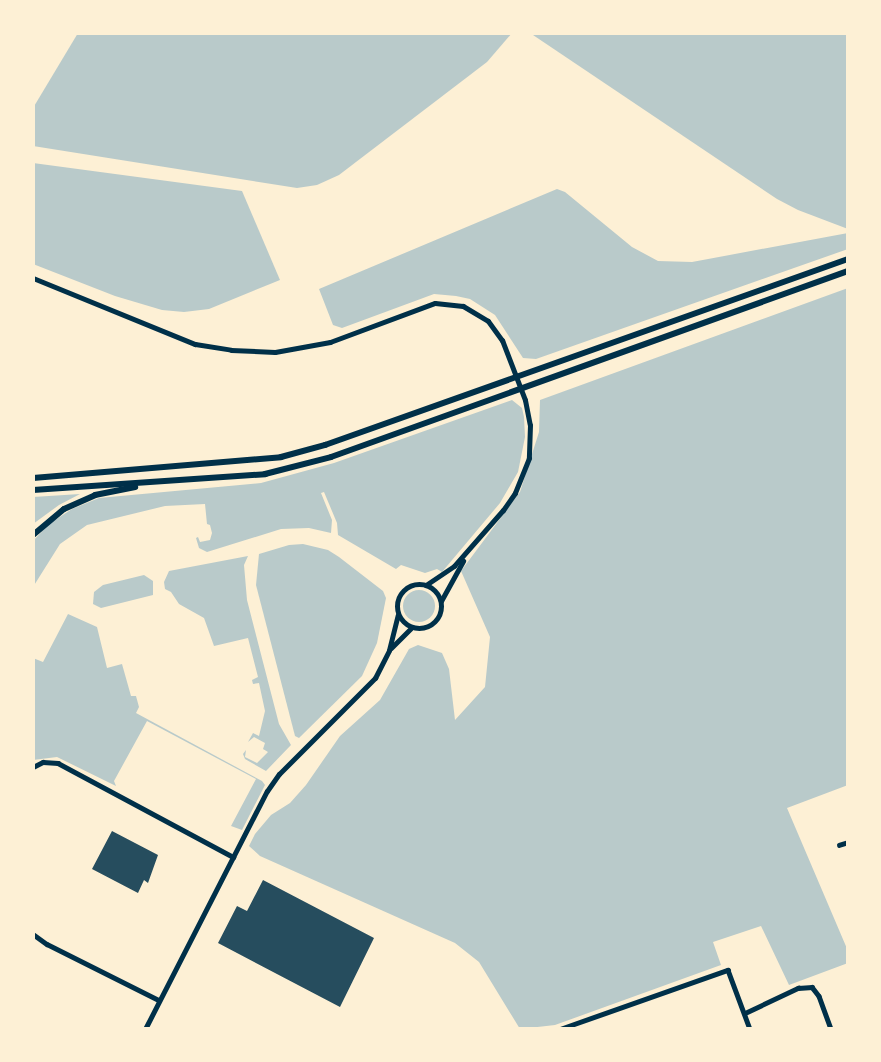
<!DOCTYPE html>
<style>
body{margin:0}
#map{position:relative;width:881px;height:1062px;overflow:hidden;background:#fdf0d5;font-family:Rubik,sans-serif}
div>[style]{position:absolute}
.green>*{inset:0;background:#b9caca}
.round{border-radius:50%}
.building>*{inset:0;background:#264d5e}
.minor>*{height:4.5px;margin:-2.25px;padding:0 2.25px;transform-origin:2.25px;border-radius:2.25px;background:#003049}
.tertiary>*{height:5px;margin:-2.5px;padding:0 2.5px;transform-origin:2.5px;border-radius:2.5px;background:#003049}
.tertiary>.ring{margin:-2.5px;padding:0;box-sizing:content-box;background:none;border:5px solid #003049;border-radius:50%}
.primary>*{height:6px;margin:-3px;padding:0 3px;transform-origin:3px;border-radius:3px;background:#003049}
span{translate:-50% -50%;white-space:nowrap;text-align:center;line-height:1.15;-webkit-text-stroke:5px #fdf0d5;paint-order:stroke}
.frame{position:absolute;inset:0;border:35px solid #fdf0d5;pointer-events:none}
</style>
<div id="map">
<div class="green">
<div style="clip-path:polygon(78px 33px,512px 33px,487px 62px,339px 175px,317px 185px,297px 188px,33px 146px,33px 108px)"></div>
<div style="clip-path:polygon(530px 33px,848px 33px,848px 229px,798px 210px,777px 199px)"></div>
<div style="clip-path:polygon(33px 163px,242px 191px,280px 280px,209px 309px,184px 312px,162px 310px,115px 296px,33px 264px)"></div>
<div style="clip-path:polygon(557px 189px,565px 192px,632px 247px,658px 261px,692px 262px,848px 233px,848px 249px,536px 359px,523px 358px,495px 315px,470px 299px,456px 296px,434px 294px,342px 328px,333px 325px,319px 289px)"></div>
<div style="clip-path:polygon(848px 288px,848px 785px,787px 808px,848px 951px,848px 963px,789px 985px,761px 926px,713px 942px,721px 965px,555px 1025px,520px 1029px,479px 962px,455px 943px,260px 856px,249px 846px,255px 834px,271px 815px,290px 803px,306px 785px,340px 736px,380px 700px,409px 649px,418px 645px,442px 653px,449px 669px,455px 720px,485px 687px,490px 637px,461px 571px,520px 492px,539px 432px,540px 400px)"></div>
<div style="clip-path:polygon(512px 400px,522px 408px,524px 417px,525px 437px,518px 472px,500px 503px,442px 572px,437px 569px,425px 573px,401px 565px,396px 569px,338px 535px,337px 523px,324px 492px,321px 493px,332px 520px,331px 533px,309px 528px,281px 529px,207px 552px,199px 548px,196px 538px,198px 537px,200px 542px,210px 540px,212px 533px,210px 525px,207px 524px,205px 504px,165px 506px,87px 525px,60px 544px,33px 587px,33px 541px,49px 524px,72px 509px,99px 498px,261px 483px,334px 463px)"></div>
<div style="clip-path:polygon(80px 494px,59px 505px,33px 524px,33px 497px)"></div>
<div style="clip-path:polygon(303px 544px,328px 550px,339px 557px,383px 591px,386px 598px,377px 643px,362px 676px,299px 738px,295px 736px,256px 585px,259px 554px,289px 545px)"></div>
<div style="clip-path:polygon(248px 556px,244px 565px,247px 600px,279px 724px,291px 745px,266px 771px,245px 759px,243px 754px,246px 750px,245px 757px,257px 763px,268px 752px,263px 749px,265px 743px,254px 737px,248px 742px,253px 733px,259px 736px,265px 711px,259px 683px,253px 684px,252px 680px,258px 677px,248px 638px,214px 646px,204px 618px,179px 604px,171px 592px,165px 589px,164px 582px,169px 571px)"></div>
<div style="clip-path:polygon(144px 575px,153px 581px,153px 595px,101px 608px,93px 604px,94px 592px,103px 585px)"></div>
<div class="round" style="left:403px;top:590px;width:32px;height:32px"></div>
<div style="clip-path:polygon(68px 614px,97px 627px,107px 668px,122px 664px,131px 696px,136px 696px,139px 707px,136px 713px,262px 781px,265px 785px,242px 830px,231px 826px,256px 779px,147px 721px,114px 781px,116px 786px,57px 757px,33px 760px,33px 658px,43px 662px)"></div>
</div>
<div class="building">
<div style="clip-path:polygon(112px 831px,158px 855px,148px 883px,144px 880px,138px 893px,92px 869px)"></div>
<div style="clip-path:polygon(263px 880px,374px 938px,340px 1007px,218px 943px,237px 906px,247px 911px)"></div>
</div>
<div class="minor">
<div style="left:33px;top:767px;width:11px;rotate:-27deg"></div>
<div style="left:43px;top:762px;width:15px;rotate:4deg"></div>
<div style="left:58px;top:763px;width:199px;rotate:28.2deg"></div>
<div style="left:839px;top:845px;width:9px;rotate:-18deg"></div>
<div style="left:33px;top:934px;width:17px;rotate:36deg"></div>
<div style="left:47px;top:944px;width:125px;rotate:26.6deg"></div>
<div style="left:745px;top:1013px;width:59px;rotate:-25.3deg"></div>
<div style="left:798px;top:988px;width:14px;rotate:-4deg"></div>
<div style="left:812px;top:987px;width:11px;rotate:52deg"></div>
<div style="left:819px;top:996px;width:35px;rotate:70deg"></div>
<div style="left:560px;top:1029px;width:178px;rotate:-19.4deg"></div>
<div style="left:728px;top:970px;width:63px;rotate:69.6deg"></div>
</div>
<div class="tertiary">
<div style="left:33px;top:278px;width:175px;rotate:22.2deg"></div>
<div style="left:195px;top:344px;width:36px;rotate:9deg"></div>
<div style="left:231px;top:350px;width:44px;rotate:2.6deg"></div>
<div style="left:275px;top:352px;width:56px;rotate:-10.3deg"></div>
<div style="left:330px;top:342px;width:112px;rotate:-20.4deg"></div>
<div style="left:435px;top:303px;width:28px;rotate:6deg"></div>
<div style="left:463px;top:306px;width:29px;rotate:31deg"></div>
<div style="left:488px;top:321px;width:24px;rotate:54deg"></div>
<div style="left:502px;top:340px;width:64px;rotate:69deg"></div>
<div style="left:525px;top:400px;width:25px;rotate:79deg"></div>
<div style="left:530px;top:425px;width:33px;rotate:92deg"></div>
<div style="left:529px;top:458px;width:38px;rotate:112deg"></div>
<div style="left:515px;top:493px;width:21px;rotate:125deg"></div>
<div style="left:503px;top:510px;width:74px;rotate:131.2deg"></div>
<div style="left:454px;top:566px;width:34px;rotate:146deg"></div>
<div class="ring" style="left:397px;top:584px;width:39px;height:39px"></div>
<div style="left:441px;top:601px;width:46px;rotate:-61.2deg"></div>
<div style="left:391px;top:648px;width:28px;rotate:-45deg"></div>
<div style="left:145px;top:1029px;width:267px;rotate:-62.9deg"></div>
<div style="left:267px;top:791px;width:21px;rotate:-55deg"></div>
<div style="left:279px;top:774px;width:136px;rotate:-45deg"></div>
<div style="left:375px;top:678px;width:31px;rotate:-63deg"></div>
<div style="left:389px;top:650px;width:36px;rotate:-76deg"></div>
</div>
<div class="primary">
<div style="left:33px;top:478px;width:249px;rotate:-4.8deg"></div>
<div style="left:281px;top:457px;width:46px;rotate:-15.3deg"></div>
<div style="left:325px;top:445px;width:555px;rotate:-19.58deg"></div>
<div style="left:33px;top:490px;width:233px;rotate:-3.9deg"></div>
<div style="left:265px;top:474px;width:68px;rotate:-14.4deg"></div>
<div style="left:331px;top:457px;width:549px;rotate:-19.79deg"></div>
<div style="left:33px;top:535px;width:40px;rotate:-40deg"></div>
<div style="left:64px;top:509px;width:34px;rotate:-24deg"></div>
<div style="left:95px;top:495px;width:41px;rotate:-11.3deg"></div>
</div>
<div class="frame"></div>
</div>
